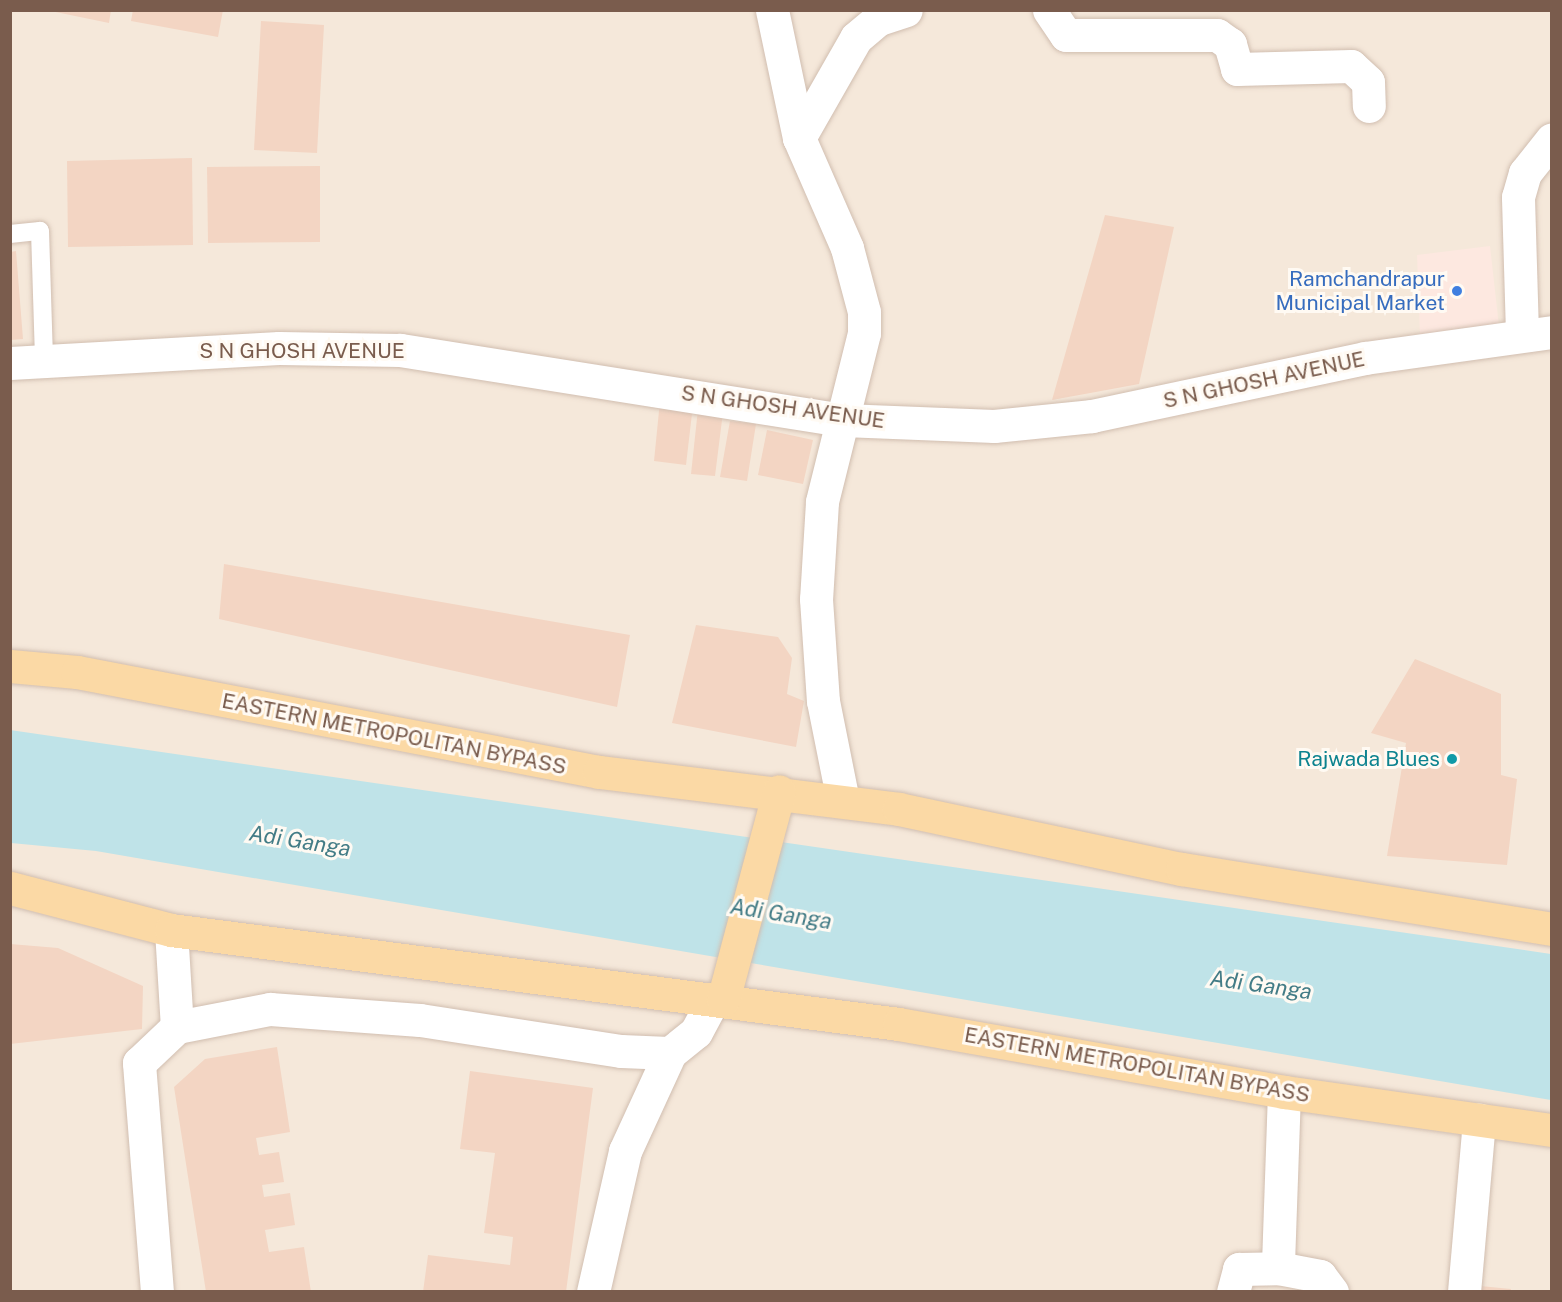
<!DOCTYPE html>
<style>
body{margin:0}
#map{position:relative;width:1562px;height:1302px;overflow:hidden;background:#fdf6ec;font-family:"Public Sans",sans-serif}
div>[style]{position:absolute}
.residential>*{inset:0;background:#f5e8da}
.commercial>*{inset:0;background:#fde8e0}
.water>*{inset:0;background:#bfe3e8}
.building>*{inset:0;background:#f3d5c3}
.roads{filter:drop-shadow(0 0 2px #d1beb0) drop-shadow(0 0 2px #d1beb0)}
.service>*{height:18px;margin:-9px;padding:0 9px;transform-origin:9px;border-radius:9px;background:#fff}
.minor>*{height:33px;margin:-16.5px;padding:0 16.5px;transform-origin:16.5px;border-radius:16.5px;background:#fff}
.primary>*{height:33px;margin:-16.5px;padding:0 16.5px;transform-origin:16.5px;border-radius:16.5px;background:#fbd9a5}
.dots>*{width:16px;height:16px;translate:-50% -50%;box-sizing:border-box;border:3px solid #fffaf3;border-radius:50%}
span{translate:-50% -50%;white-space:nowrap;text-align:center;line-height:1.15;-webkit-text-stroke:6px #fffaf3;paint-order:stroke}
.shop-label{font-size:21px;color:#366cbe}
.right{translate:-100% -50%;text-align:right}
.street-label{font-size:21px;color:#7a5c4d}
.culture-label{font-size:21px;color:#0d838f}
.water-label{font-size:22px;color:#437c86;font-style:italic}
.frame{position:absolute;inset:0;border:12px solid #7a5c4d;pointer-events:none}
</style>
<div id="map">
<div class="residential">
<div style="clip-path:polygon(10px 11px,1551px 11px,1551px 1291px,11px 1291px)"></div>
</div>
<div class="commercial">
<div style="clip-path:polygon(1490px 246px,1499px 326px,1420px 336px,1417px 255px)"></div>
</div>
<div class="water">
<div style="clip-path:polygon(10px 730px,1551px 954px,1551px 1100px,96px 851px,11px 843px)"></div>
</div>
<div class="building">
<div style="clip-path:polygon(46px 10px,111px 10px,109px 23px)"></div>
<div style="clip-path:polygon(133px 10px,223px 10px,218px 37px,131px 21px)"></div>
<div style="clip-path:polygon(261px 21px,324px 25px,317px 153px,254px 150px)"></div>
<div style="clip-path:polygon(192px 158px,193px 245px,68px 247px,67px 161px)"></div>
<div style="clip-path:polygon(320px 166px,320px 242px,208px 243px,207px 167px)"></div>
<div style="clip-path:polygon(1105px 215px,1174px 227px,1139px 384px,1052px 400px)"></div>
<div style="clip-path:polygon(16px 251px,23px 339px,10px 340px,10px 252px)"></div>
<div style="clip-path:polygon(660px 401px,693px 405px,686px 465px,654px 461px)"></div>
<div style="clip-path:polygon(698px 409px,723px 412px,715px 476px,691px 474px)"></div>
<div style="clip-path:polygon(730px 421px,756px 424px,747px 481px,720px 477px)"></div>
<div style="clip-path:polygon(767px 430px,813px 440px,803px 484px,758px 475px)"></div>
<div style="clip-path:polygon(224px 564px,630px 635px,617px 707px,219px 619px)"></div>
<div style="clip-path:polygon(696px 625px,778px 637px,792px 658px,787px 694px,804px 701px,796px 747px,672px 723px)"></div>
<div style="clip-path:polygon(1415px 659px,1501px 694px,1501px 775px,1517px 779px,1507px 865px,1387px 856px,1406px 743px,1371px 733px)"></div>
<div style="clip-path:polygon(10px 944px,58px 948px,143px 986px,142px 1029px,10px 1044px)"></div>
<div style="clip-path:polygon(277px 1047px,290px 1132px,256px 1138px,259px 1155px,279px 1152px,284px 1182px,262px 1185px,264px 1197px,290px 1193px,295px 1225px,265px 1230px,269px 1252px,304px 1247px,311px 1292px,206px 1292px,174px 1087px,205px 1059px)"></div>
<div style="clip-path:polygon(470px 1071px,593px 1088px,566px 1292px,423px 1292px,428px 1255px,510px 1265px,513px 1237px,484px 1233px,495px 1153px,460px 1149px)"></div>
<div style="clip-path:polygon(1470px 1285px,1511px 1289px,1510px 1292px,1470px 1292px)"></div>
</div>
<div class="roads">
<div class="service">
<div style="left:10px;top:234px;width:30px;rotate:-6deg"></div>
<div style="left:40px;top:231px;width:130px;rotate:88.2deg"></div>
</div>
<div class="minor">
<div style="left:772px;top:10px;width:131px;rotate:78.1deg"></div>
<div style="left:799px;top:138px;width:120px;rotate:66.4deg"></div>
<div style="left:847px;top:248px;width:66px;rotate:75.1deg"></div>
<div style="left:864px;top:312px;width:21px;rotate:90deg"></div>
<div style="left:864px;top:333px;width:174px;rotate:104deg"></div>
<div style="left:822px;top:502px;width:97px;rotate:93.5deg"></div>
<div style="left:816px;top:599px;width:102px;rotate:86.1deg"></div>
<div style="left:823px;top:701px;width:102px;rotate:78.7deg"></div>
<div style="left:1049px;top:10px;width:30px;rotate:56deg"></div>
<div style="left:1066px;top:35px;width:151px"></div>
<div style="left:1217px;top:35px;width:16px;rotate:35deg"></div>
<div style="left:1230px;top:44px;width:26px;rotate:74deg"></div>
<div style="left:1237px;top:69px;width:114px;rotate:-1.5deg"></div>
<div style="left:1351px;top:66px;width:23px;rotate:43deg"></div>
<div style="left:1368px;top:82px;width:24px;rotate:88deg"></div>
<div style="left:799px;top:138px;width:115px;rotate:-60.3deg"></div>
<div style="left:856px;top:38px;width:30px;rotate:-40deg"></div>
<div style="left:879px;top:19px;width:28px;rotate:-18deg"></div>
<div style="left:1522px;top:333px;width:136px;rotate:-91.7deg"></div>
<div style="left:1518px;top:197px;width:25px;rotate:-74deg"></div>
<div style="left:1525px;top:173px;width:43px;rotate:-51.5deg"></div>
<div style="left:10px;top:363px;width:269px;rotate:-3.2deg"></div>
<div style="left:279px;top:348px;width:121px;rotate:0.9deg"></div>
<div style="left:400px;top:350px;width:448px;rotate:9deg"></div>
<div style="left:843px;top:420px;width:151px;rotate:2.3deg"></div>
<div style="left:994px;top:426px;width:99px;rotate:-5.8deg"></div>
<div style="left:1092px;top:416px;width:279px;rotate:-12deg"></div>
<div style="left:1365px;top:358px;width:189px;rotate:-7.9deg"></div>
<div style="left:171px;top:930px;width:97px;rotate:86.5deg"></div>
<div style="left:1284px;top:1092px;width:176px;rotate:92deg"></div>
<div style="left:1278px;top:1268px;width:43px;rotate:10.8deg"></div>
<div style="left:1320px;top:1276px;width:20px;rotate:53deg"></div>
<div style="left:157px;top:1292px;width:230px;rotate:-94.5deg"></div>
<div style="left:139px;top:1063px;width:52px;rotate:-43.5deg"></div>
<div style="left:177px;top:1027px;width:95px;rotate:-11deg"></div>
<div style="left:270px;top:1009px;width:150px;rotate:4.2deg"></div>
<div style="left:420px;top:1020px;width:203px;rotate:8.8deg"></div>
<div style="left:621px;top:1051px;width:49px;rotate:2.3deg"></div>
<div style="left:670px;top:1053px;width:33px;rotate:-39deg"></div>
<div style="left:696px;top:1032px;width:36px;rotate:-62deg"></div>
<div style="left:593px;top:1292px;width:145px;rotate:-77.2deg"></div>
<div style="left:625px;top:1151px;width:108px;rotate:-65.3deg"></div>
<div style="left:1233px;top:1292px;width:24px;rotate:-75deg"></div>
<div style="left:1239px;top:1269px;width:39px;rotate:-1deg"></div>
<div style="left:1464px;top:1292px;width:173px;rotate:-85deg"></div>
</div>
<div class="primary">
<div style="left:10px;top:666px;width:67px;rotate:5.1deg"></div>
<div style="left:77px;top:672px;width:531px;rotate:10.84deg"></div>
<div style="left:599px;top:772px;width:302px;rotate:7deg"></div>
<div style="left:899px;top:809px;width:289px;rotate:12deg"></div>
<div style="left:1182px;top:869px;width:375px;rotate:9.2deg"></div>
<div style="left:10px;top:888px;width:166px;rotate:14.6deg"></div>
<div style="left:171px;top:930px;width:734px;rotate:7.36deg"></div>
<div style="left:899px;top:1024px;width:391px;rotate:10deg"></div>
<div style="left:1284px;top:1092px;width:271px;rotate:8.1deg"></div>
<div style="left:723px;top:1000px;width:216px;rotate:-75deg"></div>
</div>
</div>
<div class="dots">
<div style="left:1457px;top:291px;background:#3f7fe0"></div>
<div style="left:1452px;top:759px;background:#0f9aa8"></div>
</div>
<div class="shop-label">
<span class="right" style="left:1445px;top:291px">Ramchandrapur<br>Municipal Market</span>
</div>
<div class="street-label">
<span style="left:302px;top:351px">S N GHOSH AVENUE</span>
<span style="left:1264px;top:380px;rotate:-12deg">S N GHOSH AVENUE</span>
<span style="left:783px;top:407px;rotate:8deg">S N GHOSH AVENUE</span>
<span style="left:394px;top:734px;rotate:11deg">EASTERN METROPOLITAN BYPASS</span>
<span style="left:1137px;top:1065px;rotate:10deg">EASTERN METROPOLITAN BYPASS</span>
</div>
<div class="culture-label">
<span class="right" style="left:1440px;top:759px">Rajwada Blues</span>
</div>
<div class="water-label">
<span style="left:300px;top:841px;rotate:9deg">Adi Ganga</span>
<span style="left:781px;top:914px;rotate:9deg">Adi Ganga</span>
<span style="left:1261px;top:985px;rotate:8deg">Adi Ganga</span>
</div>
<div class="frame"></div>
</div>
